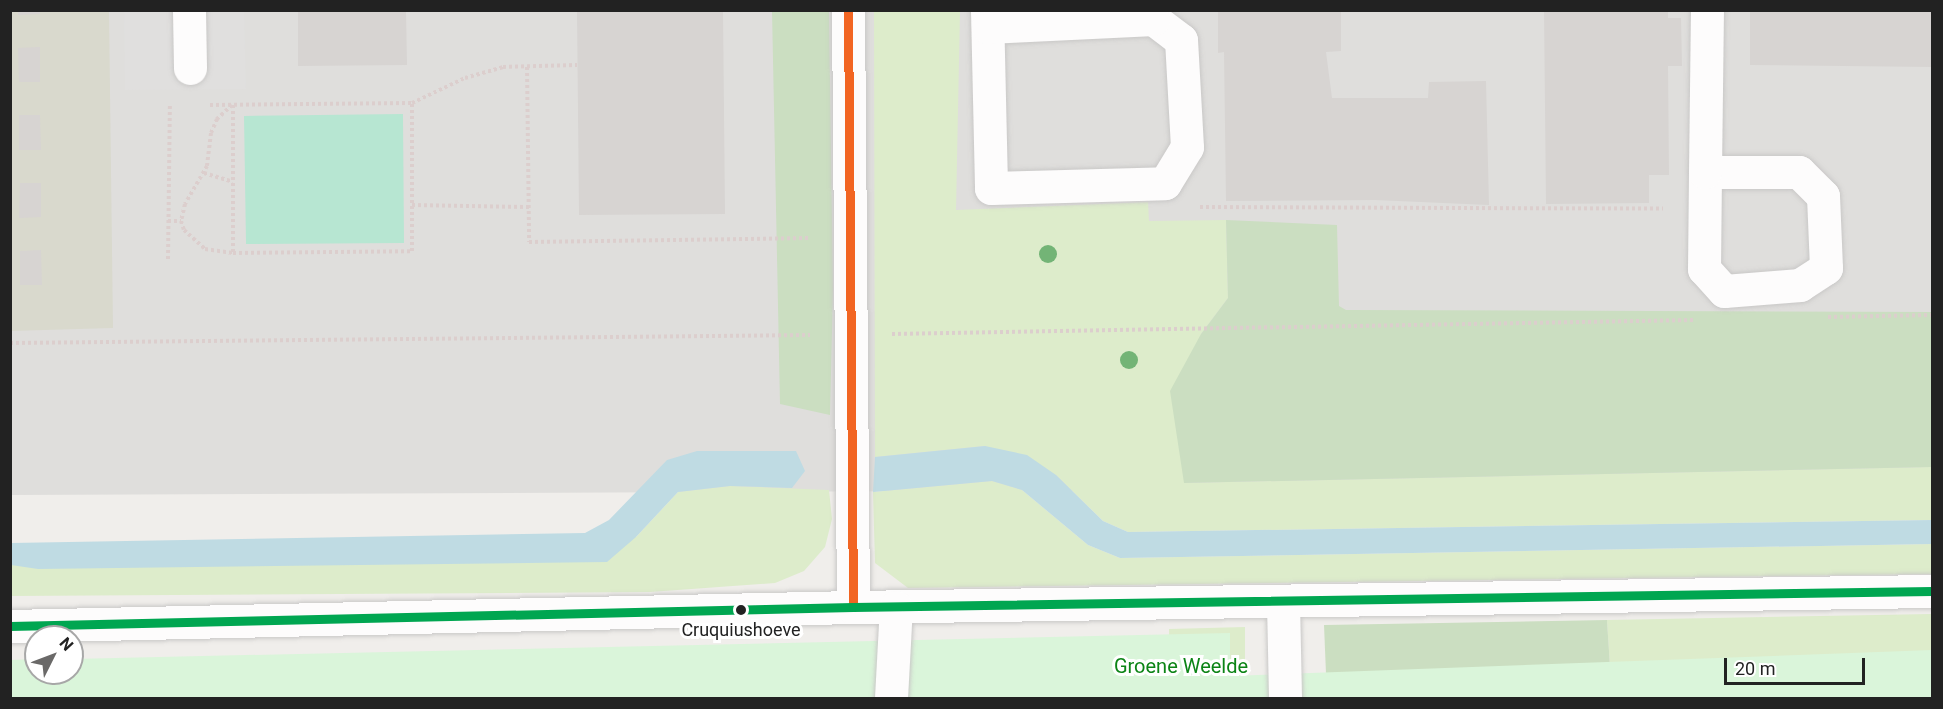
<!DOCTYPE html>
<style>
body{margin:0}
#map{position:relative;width:1943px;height:709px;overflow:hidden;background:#f0eeeb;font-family:Roboto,sans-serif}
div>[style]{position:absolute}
.residential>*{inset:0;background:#dfdedc}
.construction>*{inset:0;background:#d9d9cd}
.grass>*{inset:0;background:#ddeccb}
.forest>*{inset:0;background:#cbdec1}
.park>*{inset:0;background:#daf5da}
.pitch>*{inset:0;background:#b7e6d2}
.parking>*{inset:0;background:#e0dfde}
.water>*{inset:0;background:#bfdbe3}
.building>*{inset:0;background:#d7d4d2}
.path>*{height:4px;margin-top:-2px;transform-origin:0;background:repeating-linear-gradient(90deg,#dccecd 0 3px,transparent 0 6px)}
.roads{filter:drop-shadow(0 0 2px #c9c8c7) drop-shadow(0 0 2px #c9c8c7)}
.minor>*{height:33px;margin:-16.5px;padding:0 16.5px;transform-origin:16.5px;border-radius:16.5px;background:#fdfcfc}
.bus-1>*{height:9px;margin:-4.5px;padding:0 4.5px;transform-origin:4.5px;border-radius:4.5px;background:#f26522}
.bus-2>*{height:9px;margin:-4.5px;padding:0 4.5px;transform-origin:4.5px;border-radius:4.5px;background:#00a651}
.trees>*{width:18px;height:18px;margin:-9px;border-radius:50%;background:#73b476}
.dots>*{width:16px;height:16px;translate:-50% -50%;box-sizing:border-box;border:3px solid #fff;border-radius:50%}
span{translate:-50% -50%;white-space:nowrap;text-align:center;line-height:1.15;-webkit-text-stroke:6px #fff;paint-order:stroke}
.bus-label{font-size:18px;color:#222}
.park-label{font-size:20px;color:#0c8416}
.frame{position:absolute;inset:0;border:12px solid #222;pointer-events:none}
.north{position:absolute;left:24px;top:625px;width:60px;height:60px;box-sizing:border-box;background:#fff;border:2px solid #a7a7a7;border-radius:50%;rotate:48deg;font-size:16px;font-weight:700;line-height:24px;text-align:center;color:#222}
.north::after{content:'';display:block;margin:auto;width:21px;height:27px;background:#6a6968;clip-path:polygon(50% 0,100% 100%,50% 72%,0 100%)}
.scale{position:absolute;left:1724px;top:658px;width:141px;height:27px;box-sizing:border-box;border:3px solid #222;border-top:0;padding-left:8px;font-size:18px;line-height:21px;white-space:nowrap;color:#222;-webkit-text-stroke:4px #fff;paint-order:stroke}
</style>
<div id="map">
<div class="residential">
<div style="clip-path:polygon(10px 11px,1932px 11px,1932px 487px,11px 495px)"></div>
</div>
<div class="construction">
<div style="clip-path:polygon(10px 11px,109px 11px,113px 328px,11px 331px)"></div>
</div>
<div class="grass">
<div style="clip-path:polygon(874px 11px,960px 11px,956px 210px,1148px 202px,1149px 221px,1226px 220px,1228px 298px,1201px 334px,1184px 483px,1932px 467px,1932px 520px,1128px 532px,1103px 521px,1056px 475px,985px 446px,875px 457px)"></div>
<div style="clip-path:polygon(992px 481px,1022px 490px,1088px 545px,1120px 558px,1932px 544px,1932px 574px,908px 588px,875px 563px,873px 492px)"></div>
<div style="clip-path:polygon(730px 486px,829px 490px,832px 519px,825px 547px,804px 571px,775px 583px,650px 592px,11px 596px,10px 565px,636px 537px,678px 492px)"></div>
<div style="clip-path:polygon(1932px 614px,1932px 698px,1612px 698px,1607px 620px)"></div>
<div style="clip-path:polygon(1245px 627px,1245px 698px,1170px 698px,1169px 629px)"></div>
</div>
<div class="forest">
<div style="clip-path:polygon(772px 11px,829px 11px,833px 289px,830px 415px,780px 404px)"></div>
<div style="clip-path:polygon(1226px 220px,1337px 225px,1339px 306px,1346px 310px,1932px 312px,1932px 467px,1184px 483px,1170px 391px,1201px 334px,1228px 298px)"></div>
<div style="clip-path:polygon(1607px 620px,1612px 698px,1327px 698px,1324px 625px)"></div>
</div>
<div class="park">
<div style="clip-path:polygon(1230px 633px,1230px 676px,1932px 650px,1932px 698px,11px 698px,10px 660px,36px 659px,36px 673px,72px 673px,72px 659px)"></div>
</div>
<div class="pitch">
<div style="clip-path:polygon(403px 114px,404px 243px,246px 244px,244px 116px)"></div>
</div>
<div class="parking">
<div style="clip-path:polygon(124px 11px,244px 11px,246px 89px,125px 90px)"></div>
</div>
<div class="water">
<div style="clip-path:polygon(985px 446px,1027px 455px,1056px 475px,1103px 521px,1128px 532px,1932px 520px,1932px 544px,1120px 558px,1088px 545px,1022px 490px,992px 481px,873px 492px,875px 457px)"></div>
<div style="clip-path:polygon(697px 451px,796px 451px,805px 471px,792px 488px,730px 486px,678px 492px,636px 537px,607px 562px,38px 569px,11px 565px,11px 543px,585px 533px,609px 520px,667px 460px)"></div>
</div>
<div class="building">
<div style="clip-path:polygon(18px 10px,40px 10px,40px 14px,18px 15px)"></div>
<div style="clip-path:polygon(298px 10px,406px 10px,407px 65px,298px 66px)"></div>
<div style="clip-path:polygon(577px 10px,723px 10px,725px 214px,579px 215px)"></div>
<div style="clip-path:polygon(1218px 10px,1341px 10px,1341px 51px,1326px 52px,1332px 98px,1428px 98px,1429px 82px,1486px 81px,1489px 205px,1375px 200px,1226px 201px,1224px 52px,1218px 53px)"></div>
<div style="clip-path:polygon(1544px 10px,1668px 10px,1668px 18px,1681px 18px,1682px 66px,1668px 66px,1669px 175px,1649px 175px,1649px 203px,1546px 204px)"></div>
<div style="clip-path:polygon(1750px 10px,1932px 10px,1932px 67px,1750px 65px)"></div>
<div style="clip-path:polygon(40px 47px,40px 82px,19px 82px,18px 48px)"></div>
<div style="clip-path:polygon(19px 115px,40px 115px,41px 150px,19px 150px)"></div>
<div style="clip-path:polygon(20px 183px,41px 183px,41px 217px,19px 218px)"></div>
<div style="clip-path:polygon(41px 250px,42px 285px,20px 285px,20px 251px)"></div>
</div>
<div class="path">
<div style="left:527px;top:67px;width:175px;rotate:89.3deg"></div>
<div style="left:529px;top:242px;width:280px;rotate:-0.8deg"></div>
<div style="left:210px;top:105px;width:202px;rotate:-0.6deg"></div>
<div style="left:412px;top:103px;width:59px;rotate:-25.3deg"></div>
<div style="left:465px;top:78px;width:40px;rotate:-16deg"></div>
<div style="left:503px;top:67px;width:74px;rotate:-1.5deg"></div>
<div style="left:232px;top:105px;width:21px;rotate:137deg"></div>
<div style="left:217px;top:119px;width:15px;rotate:113deg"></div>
<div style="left:211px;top:133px;width:33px;rotate:97deg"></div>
<div style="left:207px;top:166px;width:44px;rotate:120.1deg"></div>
<div style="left:185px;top:204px;width:17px;rotate:103deg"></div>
<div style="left:181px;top:221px;width:9px;rotate:72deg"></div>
<div style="left:184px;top:230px;width:28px;rotate:42deg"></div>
<div style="left:205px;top:249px;width:28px;rotate:8deg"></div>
<div style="left:233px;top:105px;width:148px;rotate:90deg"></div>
<div style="left:233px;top:253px;width:179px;rotate:-0.6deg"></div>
<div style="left:412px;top:251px;width:148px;rotate:-90deg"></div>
<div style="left:204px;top:173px;width:30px;rotate:17deg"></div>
<div style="left:412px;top:205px;width:117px;rotate:1deg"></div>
<div style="left:1200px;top:207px;width:463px;rotate:0.2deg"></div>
<div style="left:168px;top:221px;width:13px"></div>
<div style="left:168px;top:259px;width:154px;rotate:-89.3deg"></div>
<div style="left:1828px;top:317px;width:104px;rotate:-1.1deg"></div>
<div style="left:892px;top:334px;width:803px;rotate:-1deg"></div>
<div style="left:10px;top:343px;width:800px;rotate:-0.57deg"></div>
</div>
<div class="roads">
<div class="minor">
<div style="left:189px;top:10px;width:58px;rotate:89deg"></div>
<div style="left:848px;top:10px;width:597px;rotate:89.52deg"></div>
<div style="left:987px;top:10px;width:178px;rotate:88.7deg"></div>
<div style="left:991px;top:188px;width:174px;rotate:-1.6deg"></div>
<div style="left:1165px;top:183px;width:42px;rotate:-58.6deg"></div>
<div style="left:1187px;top:147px;width:107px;rotate:-93.2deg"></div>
<div style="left:1181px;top:40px;width:35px;rotate:-143deg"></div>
<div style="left:1153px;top:19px;width:165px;rotate:177.2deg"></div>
<div style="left:1705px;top:172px;width:94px"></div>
<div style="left:1799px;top:172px;width:34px;rotate:45deg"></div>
<div style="left:1823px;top:196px;width:72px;rotate:87.6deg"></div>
<div style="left:1826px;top:268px;width:31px;rotate:147deg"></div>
<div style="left:1800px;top:285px;width:76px;rotate:175.5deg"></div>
<div style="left:1724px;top:291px;width:30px;rotate:-132deg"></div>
<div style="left:1704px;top:269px;width:97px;rotate:-89.4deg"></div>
<div style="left:1705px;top:172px;width:162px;rotate:-89.3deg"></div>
<div style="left:1283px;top:602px;width:96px;rotate:88.8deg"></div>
<div style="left:10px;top:626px;width:843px;rotate:-1.29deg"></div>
<div style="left:853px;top:607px;width:1079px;rotate:-0.85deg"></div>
<div style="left:891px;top:698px;width:91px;rotate:-86.9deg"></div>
</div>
</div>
<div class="bus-1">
<div style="left:848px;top:10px;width:597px;rotate:89.52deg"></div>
</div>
<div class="bus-2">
<div style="left:10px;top:626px;width:843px;rotate:-1.29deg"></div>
<div style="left:853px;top:607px;width:1079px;rotate:-0.85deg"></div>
</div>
<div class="trees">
<div style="left:1048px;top:254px"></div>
<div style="left:1129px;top:360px"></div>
</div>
<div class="dots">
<div style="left:741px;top:610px;background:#222"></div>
</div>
<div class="bus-label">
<span style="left:741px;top:630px">Cruquiushoeve</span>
</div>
<div class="park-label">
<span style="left:1181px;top:666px">Groene Weelde</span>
</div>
<div class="frame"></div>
<div class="north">N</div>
<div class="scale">20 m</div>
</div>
